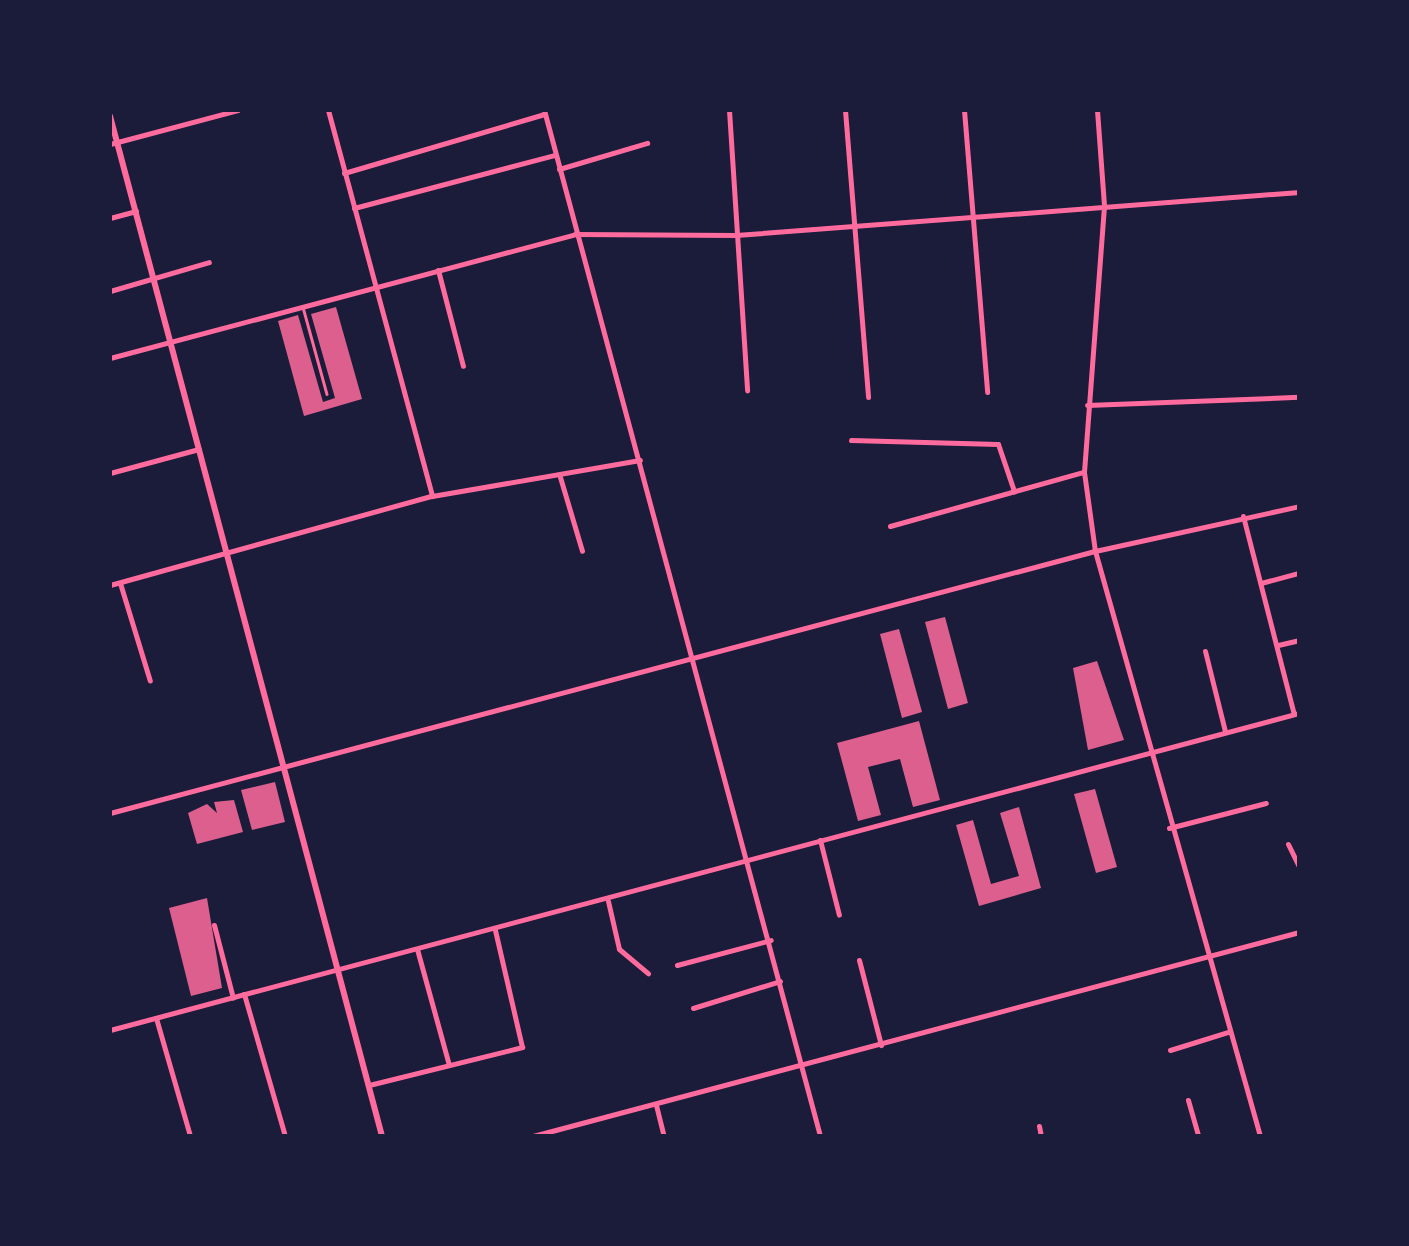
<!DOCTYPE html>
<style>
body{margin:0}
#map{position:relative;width:1409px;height:1246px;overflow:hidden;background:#1b1b3a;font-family:"Roboto Condensed",sans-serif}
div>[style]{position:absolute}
.building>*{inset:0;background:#dd5f8e}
.service>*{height:2.5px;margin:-1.25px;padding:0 1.25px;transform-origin:1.25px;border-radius:1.25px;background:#ff6b9d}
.minor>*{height:5px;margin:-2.5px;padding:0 2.5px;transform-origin:2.5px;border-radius:2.5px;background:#ff6b9d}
.tertiary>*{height:6px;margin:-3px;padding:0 3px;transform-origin:3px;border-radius:3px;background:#ff6b9d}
span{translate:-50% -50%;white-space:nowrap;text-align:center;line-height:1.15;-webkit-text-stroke:10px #1b1b3a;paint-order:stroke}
.frame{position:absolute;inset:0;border:112px solid #1b1b3a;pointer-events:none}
</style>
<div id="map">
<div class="building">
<div style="clip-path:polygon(336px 307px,362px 399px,304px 416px,278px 321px,298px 315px,323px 402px,335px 398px,311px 314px)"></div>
<div style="clip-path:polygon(945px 617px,968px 703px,948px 709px,925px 622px)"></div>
<div style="clip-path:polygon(899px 629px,922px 712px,902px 718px,880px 634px)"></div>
<div style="clip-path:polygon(1097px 661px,1124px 740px,1088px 750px,1073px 668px)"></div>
<div style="clip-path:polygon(919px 721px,940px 800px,913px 807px,900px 759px,868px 767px,881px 815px,858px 821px,837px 743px)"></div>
<div style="clip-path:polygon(275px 782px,285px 822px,252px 830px,241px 790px)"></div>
<div style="clip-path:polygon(1095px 789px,1117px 867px,1096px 873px,1074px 794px)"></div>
<div style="clip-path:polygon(234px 800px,243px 832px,197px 844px,188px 813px,207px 804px,217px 813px,214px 802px)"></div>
<div style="clip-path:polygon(1019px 807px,1041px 888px,979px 906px,956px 825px,973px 820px,991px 884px,1019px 876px,1000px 813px)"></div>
<div style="clip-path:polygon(207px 898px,222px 988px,191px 996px,169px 908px)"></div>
</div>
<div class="service">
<div style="left:303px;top:307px;width:90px;rotate:74.6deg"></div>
</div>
<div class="minor">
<div style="left:328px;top:110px;width:400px;rotate:74.9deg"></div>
<div style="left:544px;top:110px;width:1062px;rotate:74.94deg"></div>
<div style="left:729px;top:110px;width:281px;rotate:86.3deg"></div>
<div style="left:845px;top:110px;width:288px;rotate:85.4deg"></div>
<div style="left:964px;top:110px;width:283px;rotate:85.3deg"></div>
<div style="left:1097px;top:110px;width:96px;rotate:85.8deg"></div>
<div style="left:1104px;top:206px;width:267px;rotate:94.3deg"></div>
<div style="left:1084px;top:472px;width:80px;rotate:82.1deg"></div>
<div style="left:1095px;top:551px;width:608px;rotate:74.25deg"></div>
<div style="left:110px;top:144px;width:132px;rotate:-14.9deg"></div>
<div style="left:559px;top:169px;width:92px;rotate:-16.5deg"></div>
<div style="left:344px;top:173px;width:209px;rotate:-16.4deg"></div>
<div style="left:354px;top:208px;width:207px;rotate:-14.8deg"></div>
<div style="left:110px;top:218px;width:27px;rotate:-15deg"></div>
<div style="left:438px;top:270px;width:99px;rotate:75.4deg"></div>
<div style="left:110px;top:291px;width:103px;rotate:-16.3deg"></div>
<div style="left:110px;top:358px;width:481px;rotate:-14.9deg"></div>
<div style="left:575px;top:234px;width:161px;rotate:0.4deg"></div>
<div style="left:736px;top:235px;width:565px;rotate:-4.37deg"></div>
<div style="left:1087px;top:405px;width:212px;rotate:-2.2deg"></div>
<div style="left:851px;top:440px;width:147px;rotate:1.6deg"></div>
<div style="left:998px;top:444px;width:50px;rotate:71.2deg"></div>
<div style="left:110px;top:473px;width:92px;rotate:-15.1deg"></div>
<div style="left:560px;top:477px;width:77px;rotate:73.4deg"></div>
<div style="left:1243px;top:516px;width:204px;rotate:75.6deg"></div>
<div style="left:890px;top:526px;width:201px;rotate:-15.6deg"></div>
<div style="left:120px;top:583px;width:102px;rotate:73deg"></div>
<div style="left:1261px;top:583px;width:39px;rotate:-15deg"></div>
<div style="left:110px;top:585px;width:334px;rotate:-15.5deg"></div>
<div style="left:432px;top:496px;width:211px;rotate:-9.8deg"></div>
<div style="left:1278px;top:645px;width:22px;rotate:-13deg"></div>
<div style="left:1205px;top:651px;width:82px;rotate:76deg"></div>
<div style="left:110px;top:813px;width:1019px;rotate:-14.9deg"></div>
<div style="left:1095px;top:551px;width:209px;rotate:-12.4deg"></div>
<div style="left:1169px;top:828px;width:100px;rotate:-14.5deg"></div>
<div style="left:820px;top:840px;width:77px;rotate:75.8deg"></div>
<div style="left:1288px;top:844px;width:25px;rotate:64deg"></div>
<div style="left:608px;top:901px;width:49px;rotate:77.1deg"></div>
<div style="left:619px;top:949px;width:38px;rotate:40deg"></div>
<div style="left:214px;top:925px;width:75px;rotate:75.4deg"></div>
<div style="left:417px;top:949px;width:120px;rotate:74.6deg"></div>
<div style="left:859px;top:960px;width:88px;rotate:75.5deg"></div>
<div style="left:677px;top:965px;width:97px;rotate:-14.9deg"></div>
<div style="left:244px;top:994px;width:148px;rotate:73.9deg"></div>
<div style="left:693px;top:1008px;width:91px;rotate:-17.2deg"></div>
<div style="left:156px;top:1018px;width:123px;rotate:73.9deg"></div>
<div style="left:110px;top:1030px;width:1231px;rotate:-14.93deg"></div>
<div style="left:1170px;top:1050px;width:61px;rotate:-17.2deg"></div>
<div style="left:369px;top:1085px;width:158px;rotate:-13.9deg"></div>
<div style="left:522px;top:1047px;width:120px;rotate:-103deg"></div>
<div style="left:1188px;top:1100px;width:37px;rotate:74deg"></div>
<div style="left:656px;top:1105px;width:32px;rotate:76deg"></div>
<div style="left:1039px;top:1126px;width:10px;rotate:79deg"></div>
<div style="left:533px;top:1136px;width:793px;rotate:-14.91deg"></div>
</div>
<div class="tertiary">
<div style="left:110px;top:116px;width:1056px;rotate:75.07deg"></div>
</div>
<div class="frame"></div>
</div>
